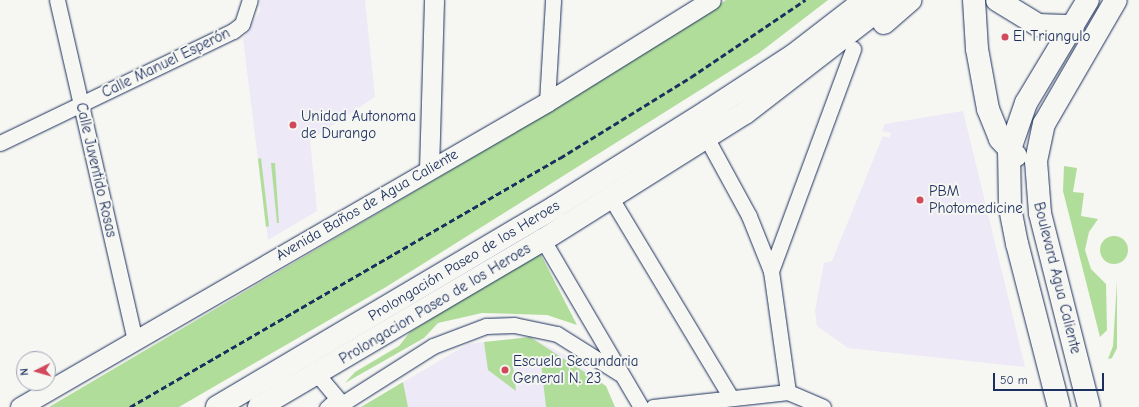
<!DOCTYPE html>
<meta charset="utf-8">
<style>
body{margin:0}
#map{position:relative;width:1139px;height:407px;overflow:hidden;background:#f6f6f2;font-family:"Comic Neue",sans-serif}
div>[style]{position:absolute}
.built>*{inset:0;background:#ede9f6}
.green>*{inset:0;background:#b1dd9b}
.round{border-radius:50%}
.roads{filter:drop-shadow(0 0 1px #1b2f5e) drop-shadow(0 0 1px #1b2f5e)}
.pedestrian>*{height:11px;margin:-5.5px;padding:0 5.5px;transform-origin:5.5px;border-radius:5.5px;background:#f6f6f2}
.minor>*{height:15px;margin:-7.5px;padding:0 7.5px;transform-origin:7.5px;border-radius:7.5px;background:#f6f6f2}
.tertiary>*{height:19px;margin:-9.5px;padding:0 9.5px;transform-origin:9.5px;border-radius:9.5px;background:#f6f6f2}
.primary>*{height:22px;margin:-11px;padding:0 11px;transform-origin:11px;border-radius:11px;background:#f6f6f2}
.rail>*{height:3px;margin-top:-1.5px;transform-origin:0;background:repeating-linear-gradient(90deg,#1b2f5e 0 6px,transparent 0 9px)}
.dots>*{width:11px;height:11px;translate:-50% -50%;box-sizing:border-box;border:2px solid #f6f6f2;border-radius:50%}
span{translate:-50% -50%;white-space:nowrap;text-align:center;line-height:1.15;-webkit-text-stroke:4px #f6f6f2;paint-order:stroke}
.poi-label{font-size:15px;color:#1b2f5e}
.left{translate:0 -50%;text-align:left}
.street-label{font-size:15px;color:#1b2f5e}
.north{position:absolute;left:16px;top:351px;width:40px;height:40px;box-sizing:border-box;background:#f6f6f2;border:1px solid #9ea6b7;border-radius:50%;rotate:265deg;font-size:11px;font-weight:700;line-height:16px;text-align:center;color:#1b2f5e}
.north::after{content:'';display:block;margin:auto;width:14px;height:18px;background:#d1495b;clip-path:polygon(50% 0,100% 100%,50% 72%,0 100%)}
.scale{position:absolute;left:993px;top:373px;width:111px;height:18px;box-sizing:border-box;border:2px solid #1b2f5e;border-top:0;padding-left:5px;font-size:12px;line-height:14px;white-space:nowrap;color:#1b2f5e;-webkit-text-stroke:3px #f6f6f2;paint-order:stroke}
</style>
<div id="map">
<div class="built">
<div style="clip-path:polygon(260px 0,365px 0,375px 97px,310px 140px,317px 211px,268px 240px,243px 39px,260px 11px)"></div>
<div style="clip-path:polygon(963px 111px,1025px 367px,848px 348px,817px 326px,815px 311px,824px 263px,832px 261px,883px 136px,890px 138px,891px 133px,882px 131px,885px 124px)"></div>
<div style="clip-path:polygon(530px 337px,571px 358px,606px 386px,615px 407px,361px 407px,468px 344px)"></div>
</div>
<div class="green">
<div style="clip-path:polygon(726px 0,828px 0,759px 53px,386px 287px,179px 407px,49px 407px,495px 144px)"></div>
<div style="clip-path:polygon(261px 158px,269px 226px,266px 227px,258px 159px)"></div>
<div style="clip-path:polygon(271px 163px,275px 163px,279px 223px,277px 223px)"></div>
<div style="clip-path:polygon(1064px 166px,1077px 168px,1073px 192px,1084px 193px,1081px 216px,1098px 219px,1089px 232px,1085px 250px,1091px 269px,1106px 284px,1107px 330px,1100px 337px,1063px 191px)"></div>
<div class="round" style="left:1100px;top:236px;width:28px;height:28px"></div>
<div style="clip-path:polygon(539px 251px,577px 325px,547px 315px,482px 313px,438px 323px,424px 338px,345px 383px,355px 372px,399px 346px,410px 332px)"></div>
<div style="clip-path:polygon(1117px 281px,1117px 348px,1112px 358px,1108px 359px,1113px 346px)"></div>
<div style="clip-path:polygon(530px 337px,606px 386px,615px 407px,546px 407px,541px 363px,513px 366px,516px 391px,488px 370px,484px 342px)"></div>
<div style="clip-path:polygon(403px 382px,408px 407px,361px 407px)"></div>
</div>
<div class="roads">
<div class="pedestrian">
<div style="left:325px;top:407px;width:15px;rotate:-42deg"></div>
</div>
<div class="minor">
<div style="left:57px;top:0;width:350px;rotate:77.1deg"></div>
<div style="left:547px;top:102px;width:102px;rotate:-86.6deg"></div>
<div style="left:706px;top:137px;width:90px;rotate:61.4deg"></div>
<div style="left:749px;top:216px;width:59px;rotate:68.2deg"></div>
<div style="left:771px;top:271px;width:122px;rotate:82deg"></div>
<div style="left:0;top:143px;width:259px;rotate:-25.7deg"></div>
<div style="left:233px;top:31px;width:11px;rotate:-38deg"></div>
<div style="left:242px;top:24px;width:25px;rotate:-72deg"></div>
<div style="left:611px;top:198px;width:233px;rotate:59deg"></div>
<div style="left:543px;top:240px;width:194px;rotate:59.6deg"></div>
<div style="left:771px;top:271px;width:237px;rotate:-69.7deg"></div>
<div style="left:317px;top:374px;width:38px;rotate:50deg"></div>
<div style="left:337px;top:407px;width:114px;rotate:-32.4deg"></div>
<div style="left:433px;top:346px;width:57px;rotate:-20.7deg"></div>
<div style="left:486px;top:326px;width:28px;rotate:-2deg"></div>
<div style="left:514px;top:325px;width:44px;rotate:11.8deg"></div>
<div style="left:557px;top:334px;width:73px;rotate:32.2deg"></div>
<div style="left:653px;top:407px;width:136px;rotate:-6.3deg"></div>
<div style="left:788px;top:392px;width:38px;rotate:23deg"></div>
</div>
<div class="tertiary">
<div style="left:429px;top:169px;width:169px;rotate:-88.3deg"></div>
<div style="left:20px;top:407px;width:609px;rotate:-30.06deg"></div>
<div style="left:547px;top:102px;width:193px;rotate:-31.9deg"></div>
</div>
<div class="primary">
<div style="left:974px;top:0;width:49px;rotate:86.5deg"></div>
<div style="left:977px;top:49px;width:61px;rotate:79.6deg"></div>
<div style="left:988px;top:109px;width:32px;rotate:68deg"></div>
<div style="left:1000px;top:139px;width:23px;rotate:47deg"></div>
<div style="left:997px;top:0;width:48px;rotate:31.4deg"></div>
<div style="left:1038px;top:25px;width:35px;rotate:2deg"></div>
<div style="left:884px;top:23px;width:35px;rotate:-41deg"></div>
<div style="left:217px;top:407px;width:393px;rotate:-30.6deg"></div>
<div style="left:555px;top:207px;width:181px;rotate:-32.1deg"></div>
<div style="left:708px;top:111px;width:103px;rotate:-33.1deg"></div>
<div style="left:794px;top:55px;width:90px;rotate:-37.8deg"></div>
<div style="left:259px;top:407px;width:329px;rotate:-30.5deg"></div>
<div style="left:543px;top:240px;width:239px;rotate:-32.2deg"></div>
<div style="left:745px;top:113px;width:185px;rotate:-37.7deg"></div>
<div style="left:1059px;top:407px;width:168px;rotate:-104.4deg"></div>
<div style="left:1017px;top:244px;width:38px;rotate:-101deg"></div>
<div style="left:1010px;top:207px;width:55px;rotate:-91deg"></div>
<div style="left:1009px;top:152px;width:52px;rotate:-70.9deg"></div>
<div style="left:1026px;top:103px;width:120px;rotate:-59deg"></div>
<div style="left:1089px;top:407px;width:200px;rotate:-104.2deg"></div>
<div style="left:1040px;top:213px;width:52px;rotate:-94.4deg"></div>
<div style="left:1036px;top:161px;width:38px;rotate:-78deg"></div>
<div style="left:1044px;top:124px;width:143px;rotate:-59.9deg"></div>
</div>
</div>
<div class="rail">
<div style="left:130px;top:407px;width:497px;rotate:-30.1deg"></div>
<div style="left:560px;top:158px;width:154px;rotate:-31.7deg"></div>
<div style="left:691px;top:77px;width:138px;rotate:-34deg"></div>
</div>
<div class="dots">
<div style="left:1005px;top:37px;background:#d1495b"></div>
<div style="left:293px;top:125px;background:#d1495b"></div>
<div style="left:920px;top:200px;background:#d1495b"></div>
<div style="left:505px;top:370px;background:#d1495b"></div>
</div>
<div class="poi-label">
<span class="left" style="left:1013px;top:37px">El Triangulo</span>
<span class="left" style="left:301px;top:125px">Unidad Autonoma<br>de Durango</span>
<span class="left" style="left:929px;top:200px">PBM<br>Photomedicine</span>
<span class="left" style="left:513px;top:370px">Escuela Secundaria<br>General N. 23</span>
</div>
<div class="street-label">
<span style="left:166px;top:63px;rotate:-26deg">Calle Manuel Esperón</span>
<span style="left:96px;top:170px;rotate:77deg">Calle Juventido Rosas</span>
<span style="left:367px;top:205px;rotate:-30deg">Avenida Baños de Agua Caliente</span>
<span style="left:464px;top:261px;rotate:-31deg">Prolongación Paseo de los Heroes</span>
<span style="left:1057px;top:278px;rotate:76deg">Boulevard Agua Caliente</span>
<span style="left:435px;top:304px;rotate:-31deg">Prolongacion Paseo de los Heroes</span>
</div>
<div class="north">N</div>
<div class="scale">50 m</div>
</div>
